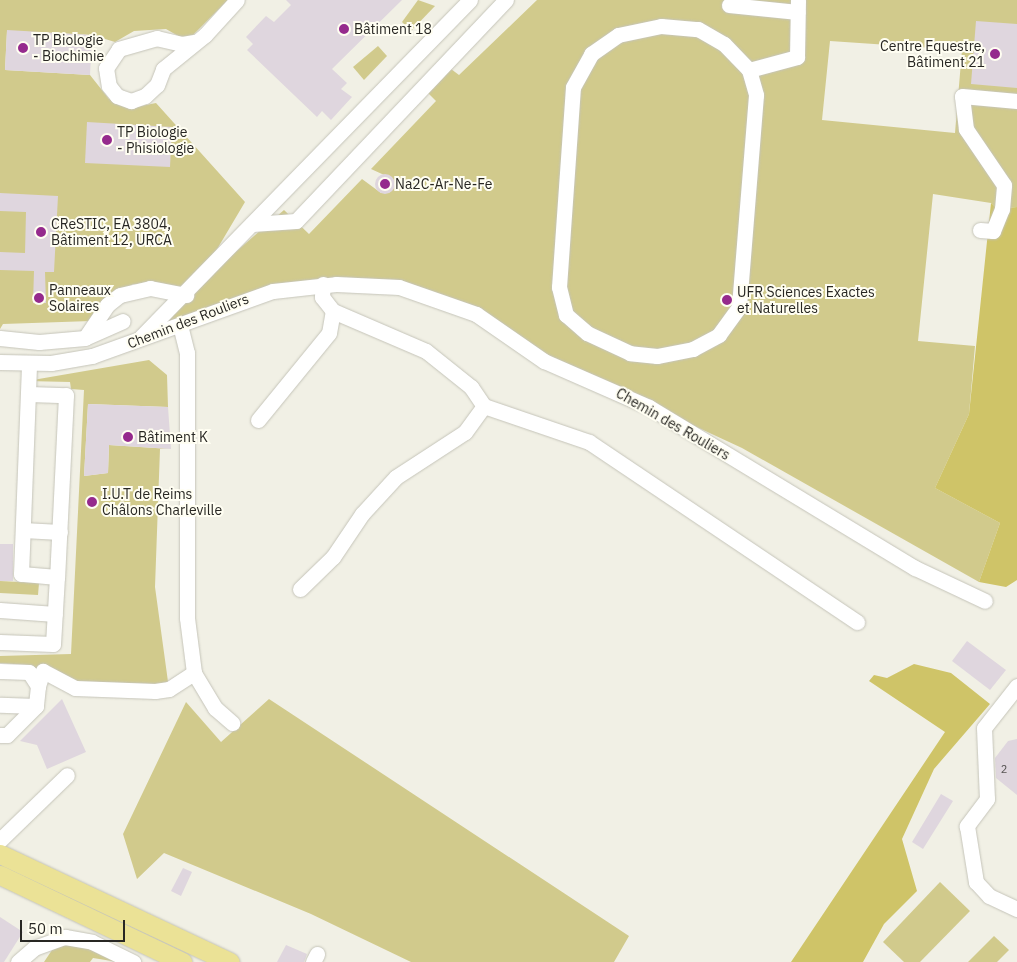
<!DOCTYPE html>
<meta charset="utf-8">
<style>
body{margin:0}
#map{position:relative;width:1017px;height:962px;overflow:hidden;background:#f1f0e5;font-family:"IBM Plex Sans",sans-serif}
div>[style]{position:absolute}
.green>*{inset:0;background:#d1ca8c}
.forest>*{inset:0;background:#cfc468}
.building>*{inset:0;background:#dfd6de}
.round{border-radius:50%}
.roads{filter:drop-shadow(0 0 1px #c5c4b9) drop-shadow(0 0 1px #c5c4b9)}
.minor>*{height:15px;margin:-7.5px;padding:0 7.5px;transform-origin:7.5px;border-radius:7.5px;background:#fff}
.major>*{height:19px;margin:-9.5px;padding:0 9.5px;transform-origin:9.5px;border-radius:9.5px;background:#ebe296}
.dots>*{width:14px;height:14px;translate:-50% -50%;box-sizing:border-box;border:2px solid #fffef2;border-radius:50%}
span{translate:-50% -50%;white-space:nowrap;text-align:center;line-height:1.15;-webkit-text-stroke:4px #fffef2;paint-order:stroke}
.number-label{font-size:11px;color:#565352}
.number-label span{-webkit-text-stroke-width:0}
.poi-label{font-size:14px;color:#282723}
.left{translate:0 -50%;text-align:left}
.right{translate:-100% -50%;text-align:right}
.street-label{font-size:14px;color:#282723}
.scale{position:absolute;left:20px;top:920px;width:105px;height:22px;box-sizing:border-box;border:2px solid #282723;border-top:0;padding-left:6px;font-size:15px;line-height:18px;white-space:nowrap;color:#282723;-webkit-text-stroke:4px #fffef2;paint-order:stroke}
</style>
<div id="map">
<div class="green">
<div style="clip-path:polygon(0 0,228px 0,187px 41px,166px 29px,134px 31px,115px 42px,92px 35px,7px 31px,5px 70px,90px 75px,109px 99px,136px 107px,156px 103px,245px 202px,213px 256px,182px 287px,133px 284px,101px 305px,91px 321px,3px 324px,0 329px)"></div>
<div style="clip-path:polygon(418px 0,435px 6px,411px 31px,402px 22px)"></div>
<div style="clip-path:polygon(evenodd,537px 0,1017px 0,1017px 207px,998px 209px,991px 203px,933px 194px,918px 341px,975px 346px,969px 414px,935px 488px,1000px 523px,979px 582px,742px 448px,621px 392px,562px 371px,476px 314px,399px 287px,251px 297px,148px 341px,186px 295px,284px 210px,309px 234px,362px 179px,381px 193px,389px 193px,393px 179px,371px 169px,436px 101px,428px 93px,451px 69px,459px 75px,537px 0,830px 41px,962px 50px,955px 133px,822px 120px,830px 41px)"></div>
<div style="clip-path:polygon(378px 46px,387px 56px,364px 80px,353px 67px)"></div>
<div style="clip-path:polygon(149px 360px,167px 375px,168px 407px,88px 404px,84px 476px,108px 473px,109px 445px,171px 449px,160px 449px,155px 587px,169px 689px,75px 688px,27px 665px,0 663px,0 656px,71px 654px,84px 390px,71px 389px,70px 382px,27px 381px)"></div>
<div style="clip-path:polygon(0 581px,39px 583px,38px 595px,0 593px)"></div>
<div style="clip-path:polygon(269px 699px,629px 936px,614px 962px,411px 962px,311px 914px,164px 853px,137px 879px,123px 834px,186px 702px,221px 742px)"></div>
<div style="clip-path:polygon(940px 882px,970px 911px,920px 962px,904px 962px,883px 942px)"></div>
<div style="clip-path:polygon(994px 936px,1009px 950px,997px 962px,968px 962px)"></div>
<div style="clip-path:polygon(76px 944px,99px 953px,118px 962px,93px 958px,90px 962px,44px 962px,54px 947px)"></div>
</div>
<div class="forest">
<div style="clip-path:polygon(991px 203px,998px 209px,1017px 207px,1017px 580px,1006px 587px,979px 582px,1000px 523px,935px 488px,969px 414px)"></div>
<div style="clip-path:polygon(914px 664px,951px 673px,990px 704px,934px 769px,902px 839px,917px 891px,884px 924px,863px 962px,791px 962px,945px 732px,869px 681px,874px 675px,887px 678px)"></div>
</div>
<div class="building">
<div style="clip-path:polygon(286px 0,402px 0,332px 69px,347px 83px,341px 89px,352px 97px,331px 120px,322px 111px,317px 117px,247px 50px,253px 44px,246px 37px,266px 16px,274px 22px,291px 5px)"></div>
<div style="clip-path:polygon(976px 21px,1017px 24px,1017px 88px,971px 84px)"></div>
<div style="clip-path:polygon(7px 30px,92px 35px,90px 75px,5px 70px)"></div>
<div style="clip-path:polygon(87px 122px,172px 127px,170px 167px,85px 163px)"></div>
<div class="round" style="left:375px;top:174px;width:20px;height:20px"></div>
<div style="clip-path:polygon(0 193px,58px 196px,54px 272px,45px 272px,46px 303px,33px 303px,34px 271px,0 270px,0 252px,25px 253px,26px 212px,0 211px)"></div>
<div style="clip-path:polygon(88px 404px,168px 407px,171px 449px,109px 445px,108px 473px,84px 476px)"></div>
<div style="clip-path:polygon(0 544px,13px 544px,13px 581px,0 581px)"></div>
<div style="clip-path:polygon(967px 641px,1006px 670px,990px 690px,952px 661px)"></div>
<div style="clip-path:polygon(62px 699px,86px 752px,47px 769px,37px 745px,20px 741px)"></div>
<div style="clip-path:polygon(1017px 739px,1017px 795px,996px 778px,995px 758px,1008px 741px)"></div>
<div style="clip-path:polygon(941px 794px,953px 801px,923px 849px,912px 842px)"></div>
<div style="clip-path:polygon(183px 868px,192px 872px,181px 896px,171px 891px)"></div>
<div style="clip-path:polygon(0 917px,23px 932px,4px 962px,0 962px)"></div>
<div style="clip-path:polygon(286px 945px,307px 954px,304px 962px,277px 962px)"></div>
</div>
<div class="roads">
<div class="minor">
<div style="left:729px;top:5px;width:69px;rotate:5.8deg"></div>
<div style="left:194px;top:42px;width:12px;rotate:171deg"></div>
<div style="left:182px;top:44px;width:26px;rotate:-167deg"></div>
<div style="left:157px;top:38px;width:40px;rotate:164deg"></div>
<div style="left:119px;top:49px;width:23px;rotate:124deg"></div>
<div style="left:106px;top:68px;width:18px;rotate:81deg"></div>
<div style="left:109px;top:86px;width:13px;rotate:51deg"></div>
<div style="left:117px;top:96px;width:15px;rotate:20deg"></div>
<div style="left:131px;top:101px;width:15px;rotate:-20deg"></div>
<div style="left:145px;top:96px;width:16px;rotate:-43deg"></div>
<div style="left:157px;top:85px;width:17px;rotate:-69deg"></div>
<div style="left:163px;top:69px;width:54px;rotate:-39deg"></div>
<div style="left:205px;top:35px;width:47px;rotate:-47.6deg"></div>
<div style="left:749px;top:70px;width:26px;rotate:74deg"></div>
<div style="left:756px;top:95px;width:213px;rotate:94.6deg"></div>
<div style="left:739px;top:307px;width:34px;rotate:126deg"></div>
<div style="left:719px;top:335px;width:30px;rotate:152deg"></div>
<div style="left:693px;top:349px;width:37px;rotate:169deg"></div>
<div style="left:657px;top:356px;width:27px;rotate:-174deg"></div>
<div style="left:630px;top:353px;width:47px;rotate:-155.1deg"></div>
<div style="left:587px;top:333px;width:28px;rotate:-139deg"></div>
<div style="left:566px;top:315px;width:29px;rotate:-104deg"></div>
<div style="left:559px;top:287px;width:200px;rotate:-86deg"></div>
<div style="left:573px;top:87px;width:38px;rotate:-61deg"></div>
<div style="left:591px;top:54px;width:33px;rotate:-35deg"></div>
<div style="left:618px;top:35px;width:44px;rotate:-11.8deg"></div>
<div style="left:661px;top:26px;width:37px;rotate:5deg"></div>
<div style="left:698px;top:29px;width:30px;rotate:30deg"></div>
<div style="left:724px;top:44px;width:36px;rotate:46deg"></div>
<div style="left:749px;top:70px;width:50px;rotate:-15.2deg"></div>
<div style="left:797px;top:57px;width:57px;rotate:-89deg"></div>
<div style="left:252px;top:224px;width:44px;rotate:-3.9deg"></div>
<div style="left:296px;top:221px;width:305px;rotate:-46.5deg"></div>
<div style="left:980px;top:230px;width:13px;rotate:4deg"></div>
<div style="left:993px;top:231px;width:24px;rotate:-68deg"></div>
<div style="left:1002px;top:209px;width:24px;rotate:-85deg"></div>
<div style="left:1004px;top:185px;width:68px;rotate:-124.2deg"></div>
<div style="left:966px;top:129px;width:33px;rotate:-97deg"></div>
<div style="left:962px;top:96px;width:55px;rotate:5.2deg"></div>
<div style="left:333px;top:311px;width:101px;rotate:23.3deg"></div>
<div style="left:426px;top:351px;width:58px;rotate:38.7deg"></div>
<div style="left:471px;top:387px;width:23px;rotate:56deg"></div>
<div style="left:484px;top:406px;width:111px;rotate:18.9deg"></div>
<div style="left:589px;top:442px;width:323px;rotate:33.9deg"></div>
<div style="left:180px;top:325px;width:29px;rotate:76deg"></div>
<div style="left:187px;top:353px;width:265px;rotate:90deg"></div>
<div style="left:187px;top:618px;width:55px;rotate:82.7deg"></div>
<div style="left:194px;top:673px;width:41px;rotate:59deg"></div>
<div style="left:215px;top:708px;width:23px;rotate:41deg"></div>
<div style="left:87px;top:337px;width:39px;rotate:-24deg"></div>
<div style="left:141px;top:337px;width:471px;rotate:-45.7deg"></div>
<div style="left:0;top:338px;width:39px;rotate:6deg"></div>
<div style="left:39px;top:342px;width:46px;rotate:-5deg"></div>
<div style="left:85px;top:338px;width:40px;rotate:-56deg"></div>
<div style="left:107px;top:305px;width:16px;rotate:-38deg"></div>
<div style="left:120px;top:295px;width:31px;rotate:-13deg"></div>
<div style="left:150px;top:288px;width:37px;rotate:11deg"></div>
<div style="left:0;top:362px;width:51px;rotate:1.1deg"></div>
<div style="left:51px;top:363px;width:42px;rotate:-9.7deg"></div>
<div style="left:92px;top:356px;width:192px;rotate:-19.8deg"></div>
<div style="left:273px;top:291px;width:63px;rotate:-6.3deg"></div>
<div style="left:336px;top:284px;width:63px;rotate:2.7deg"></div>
<div style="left:399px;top:287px;width:82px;rotate:19.3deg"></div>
<div style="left:476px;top:314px;width:83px;rotate:34.7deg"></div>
<div style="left:544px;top:361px;width:115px;rotate:23.7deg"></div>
<div style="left:649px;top:407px;width:311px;rotate:31.2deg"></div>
<div style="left:915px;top:568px;width:77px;rotate:25.2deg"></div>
<div style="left:29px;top:394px;width:37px;rotate:2deg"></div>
<div style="left:66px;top:395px;width:182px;rotate:92.8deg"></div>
<div style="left:57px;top:577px;width:36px;rotate:-175deg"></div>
<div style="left:21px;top:574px;width:210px;rotate:-87.8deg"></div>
<div style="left:258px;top:420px;width:112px;rotate:-50.8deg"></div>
<div style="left:329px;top:333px;width:22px;rotate:-80deg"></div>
<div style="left:333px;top:311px;width:18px;rotate:-128deg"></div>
<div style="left:322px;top:297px;width:13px;rotate:-86deg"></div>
<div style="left:23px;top:530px;width:37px;rotate:3deg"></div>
<div style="left:300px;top:589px;width:46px;rotate:-44.1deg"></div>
<div style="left:333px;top:557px;width:52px;rotate:-56deg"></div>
<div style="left:362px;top:514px;width:50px;rotate:-47.4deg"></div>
<div style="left:396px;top:477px;width:82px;rotate:-33.1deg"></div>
<div style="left:465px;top:432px;width:32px;rotate:-54deg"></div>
<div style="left:0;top:610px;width:55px;rotate:4.2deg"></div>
<div style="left:0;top:642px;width:53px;rotate:2.2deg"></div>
<div style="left:53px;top:644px;width:67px;rotate:-86.6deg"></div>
<div style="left:0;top:671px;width:29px;rotate:2deg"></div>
<div style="left:29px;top:672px;width:17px;rotate:57deg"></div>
<div style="left:38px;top:686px;width:20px;rotate:96deg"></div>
<div style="left:36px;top:706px;width:36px;rotate:-178deg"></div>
<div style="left:38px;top:686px;width:16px;rotate:-72deg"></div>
<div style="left:43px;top:671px;width:36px;rotate:28deg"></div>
<div style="left:75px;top:688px;width:80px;rotate:2.1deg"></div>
<div style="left:155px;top:691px;width:14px;rotate:-8deg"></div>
<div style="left:169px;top:689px;width:30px;rotate:-33deg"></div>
<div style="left:1017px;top:686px;width:53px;rotate:128.2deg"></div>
<div style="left:984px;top:728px;width:71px;rotate:87.6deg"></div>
<div style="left:987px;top:799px;width:34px;rotate:127deg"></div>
<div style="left:967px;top:826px;width:57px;rotate:80.9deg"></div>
<div style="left:976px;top:882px;width:19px;rotate:47deg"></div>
<div style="left:989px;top:896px;width:31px;rotate:25deg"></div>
<div style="left:0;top:735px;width:7px"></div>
<div style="left:7px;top:735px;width:41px;rotate:-45deg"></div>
<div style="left:0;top:840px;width:93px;rotate:-44.1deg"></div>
<div style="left:18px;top:962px;width:21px;rotate:-41deg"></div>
<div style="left:34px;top:948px;width:33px;rotate:-20deg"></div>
<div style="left:65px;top:937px;width:27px;rotate:10deg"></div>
<div style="left:92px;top:942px;width:46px;rotate:26deg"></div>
<div style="left:313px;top:962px;width:9px;rotate:-63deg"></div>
</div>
<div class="major">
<div style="left:0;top:854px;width:254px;rotate:25.2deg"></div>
<div style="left:0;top:875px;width:202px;rotate:25.5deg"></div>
</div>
</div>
<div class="dots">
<div style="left:344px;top:29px;background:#952a8d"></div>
<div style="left:23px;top:48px;background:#952a8d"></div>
<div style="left:995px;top:54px;background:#952a8d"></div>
<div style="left:107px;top:140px;background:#952a8d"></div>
<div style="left:385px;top:184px;background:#952a8d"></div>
<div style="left:41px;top:232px;background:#952a8d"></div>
<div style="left:39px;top:298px;background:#952a8d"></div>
<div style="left:727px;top:300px;background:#952a8d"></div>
<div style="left:128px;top:437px;background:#952a8d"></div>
<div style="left:92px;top:502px;background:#952a8d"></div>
</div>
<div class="number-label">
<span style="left:1004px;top:769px">2</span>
</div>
<div class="poi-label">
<span class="left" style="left:354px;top:29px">Bâtiment 18</span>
<span class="left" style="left:33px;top:48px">TP Biologie<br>- Biochimie</span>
<span class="right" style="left:985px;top:54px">Centre Equestre,<br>Bâtiment 21</span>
<span class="left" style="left:117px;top:140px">TP Biologie<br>- Phisiologie</span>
<span class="left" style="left:395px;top:184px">Na2C-Ar-Ne-Fe</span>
<span class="left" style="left:51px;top:232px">CReSTIC, EA 3804,<br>Bâtiment 12, URCA</span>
<span class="left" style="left:49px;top:298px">Panneaux<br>Solaires</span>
<span class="left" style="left:737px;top:300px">UFR Sciences Exactes<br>et Naturelles</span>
<span class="left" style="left:138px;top:437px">Bâtiment K</span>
<span class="left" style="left:102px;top:502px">I.U.T de Reims<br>Châlons Charleville</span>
</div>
<div class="street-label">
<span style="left:188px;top:321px;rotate:-21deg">Chemin des Rouliers</span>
<span style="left:673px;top:424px;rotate:30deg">Chemin des Rouliers</span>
</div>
<div class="scale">50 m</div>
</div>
